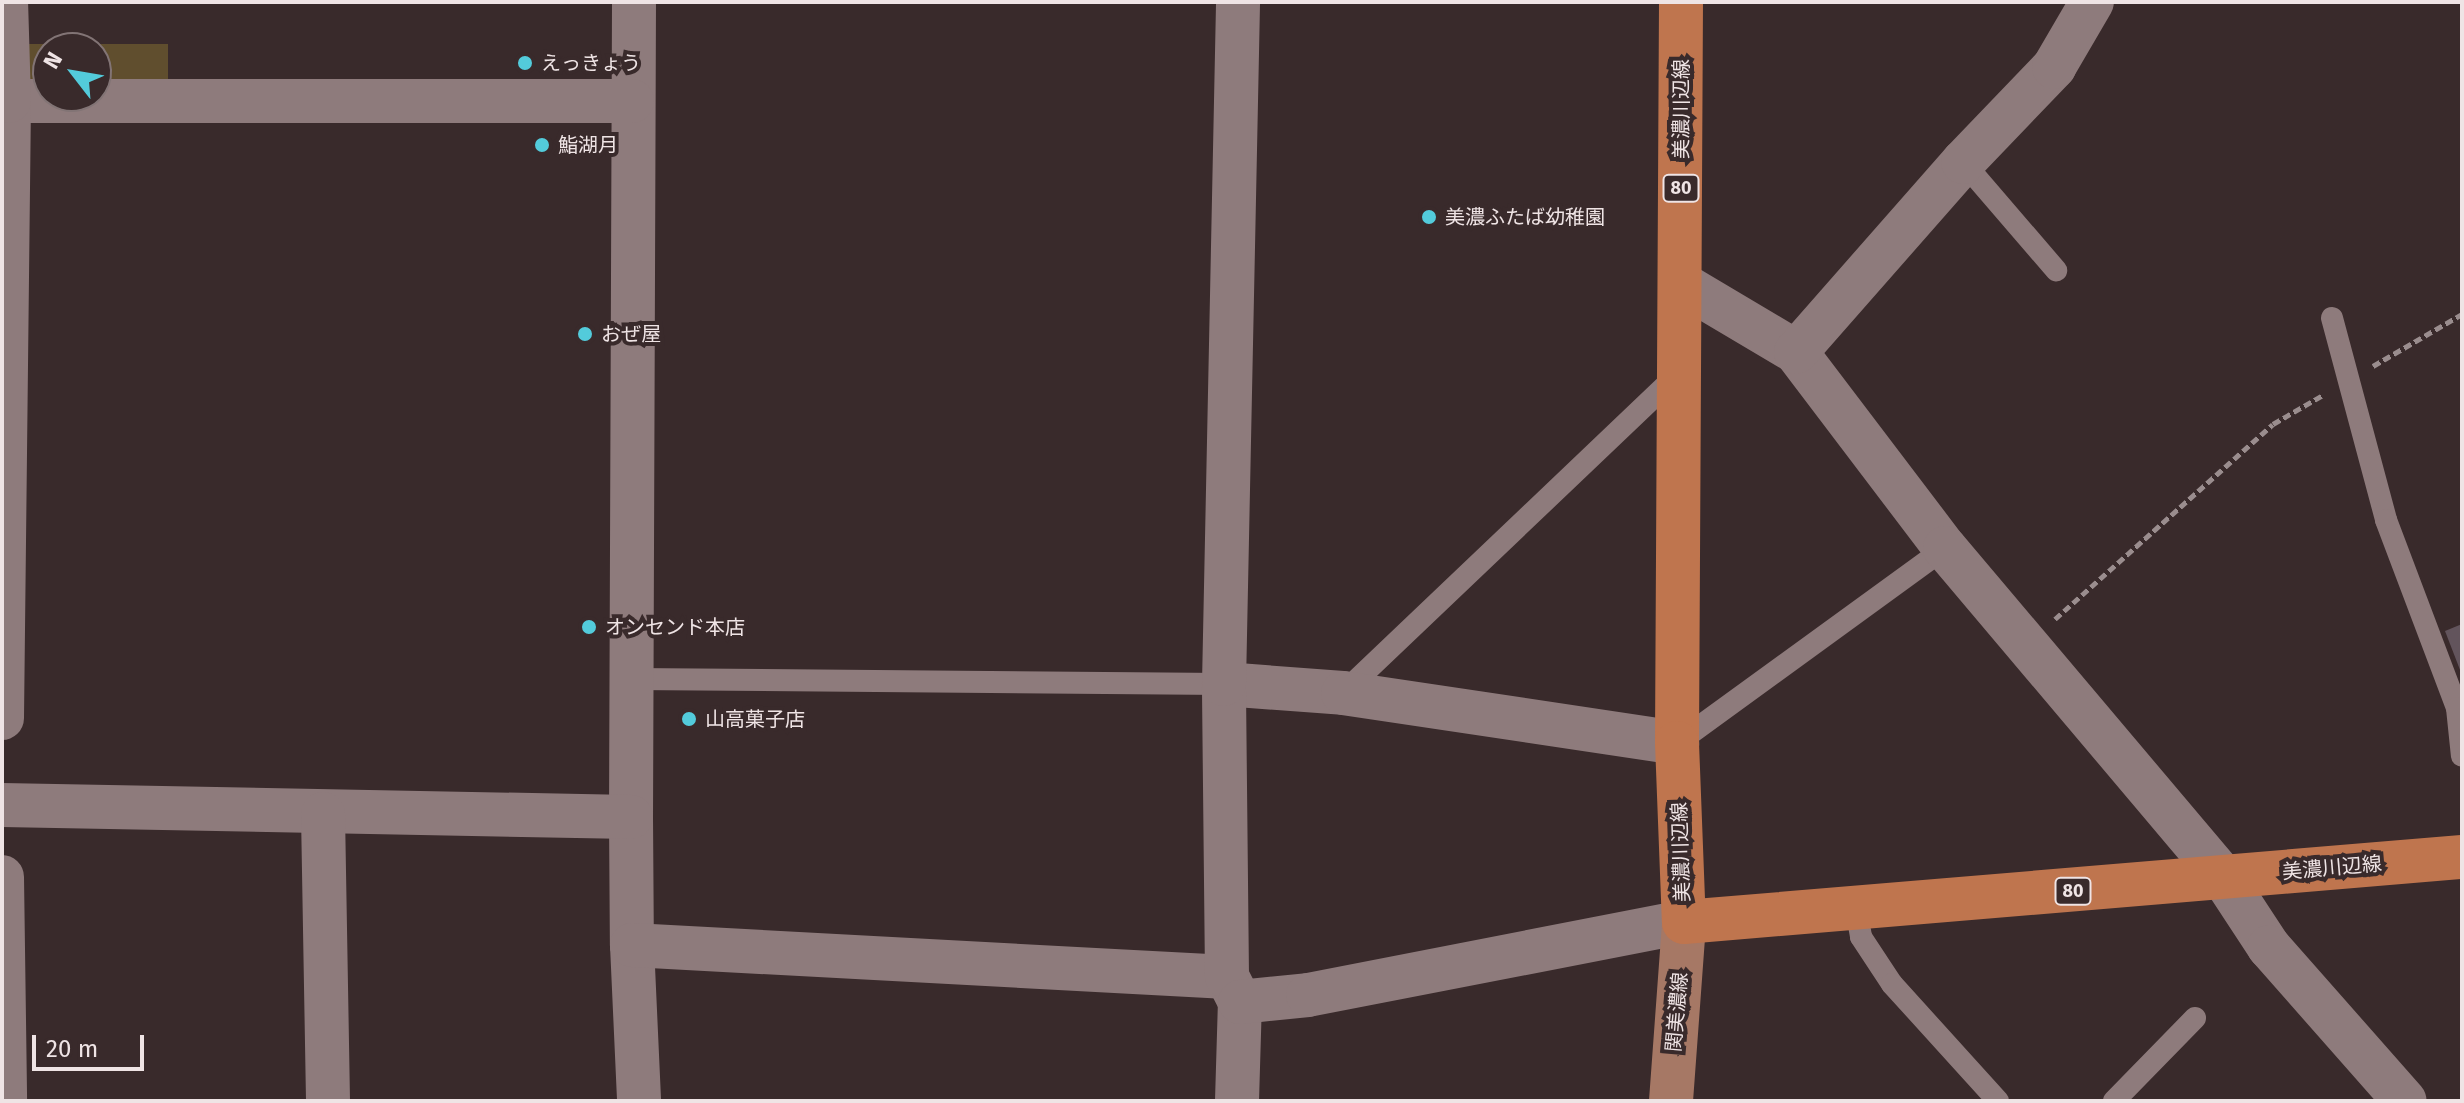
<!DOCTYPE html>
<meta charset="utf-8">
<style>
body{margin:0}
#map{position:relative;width:2464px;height:1103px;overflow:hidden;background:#392a2b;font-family:"Fira Sans","Noto Sans JP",sans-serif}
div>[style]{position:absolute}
.green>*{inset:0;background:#604e2e}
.building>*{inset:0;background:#62545c}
.path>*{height:5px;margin-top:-2.5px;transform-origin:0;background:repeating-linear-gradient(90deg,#9a8d8e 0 8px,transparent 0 12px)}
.service>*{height:22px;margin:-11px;padding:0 11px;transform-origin:11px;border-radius:11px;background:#8e7b7c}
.minor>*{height:44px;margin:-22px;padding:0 22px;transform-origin:22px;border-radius:22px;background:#8e7b7c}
.tertiary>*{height:44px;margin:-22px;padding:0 22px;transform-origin:22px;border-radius:22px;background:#8e7b7c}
.secondary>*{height:44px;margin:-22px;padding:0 22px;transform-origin:22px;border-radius:22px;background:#a67865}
.primary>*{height:44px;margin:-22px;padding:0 22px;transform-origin:22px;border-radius:22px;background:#bf754e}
.dots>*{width:22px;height:22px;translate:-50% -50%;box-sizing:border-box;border:4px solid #392a2b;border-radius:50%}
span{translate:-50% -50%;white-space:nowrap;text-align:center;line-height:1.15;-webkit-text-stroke:8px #392a2b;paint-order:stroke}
.shield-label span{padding:2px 6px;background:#392a2b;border:2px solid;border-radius:6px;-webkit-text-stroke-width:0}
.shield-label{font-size:18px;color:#efe4e5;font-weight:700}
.poi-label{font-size:20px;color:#efe4e5}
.left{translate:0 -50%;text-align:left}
.street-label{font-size:20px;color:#efe4e5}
.frame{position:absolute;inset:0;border:4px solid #efe4e5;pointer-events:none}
.north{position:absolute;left:32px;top:32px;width:80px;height:80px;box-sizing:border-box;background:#392a2b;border:2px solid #827475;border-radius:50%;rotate:301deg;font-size:22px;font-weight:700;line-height:32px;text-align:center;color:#efe4e5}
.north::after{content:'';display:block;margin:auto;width:28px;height:36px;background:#53cbdb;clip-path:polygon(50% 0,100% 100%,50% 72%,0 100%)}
.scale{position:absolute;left:32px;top:1035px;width:112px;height:36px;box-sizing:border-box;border:4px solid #efe4e5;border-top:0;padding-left:10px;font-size:24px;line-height:28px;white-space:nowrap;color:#efe4e5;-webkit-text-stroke:6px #392a2b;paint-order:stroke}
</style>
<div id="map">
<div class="green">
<div style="clip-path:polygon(28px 44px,168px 44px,168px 85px,96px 85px,96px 48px,48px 48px,48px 85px,28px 86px)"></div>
</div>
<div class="building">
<div style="clip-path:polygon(2462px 624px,2462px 675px,2445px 631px)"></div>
</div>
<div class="path">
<div style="left:2373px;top:366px;width:103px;rotate:-30.3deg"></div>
<div style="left:2055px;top:619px;width:292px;rotate:-41.8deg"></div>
<div style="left:2273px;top:424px;width:58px;rotate:-30.1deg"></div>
</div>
<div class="service">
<div style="left:1963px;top:162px;width:143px;rotate:49.3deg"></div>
<div style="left:2332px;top:318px;width:209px;rotate:75deg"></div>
<div style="left:2386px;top:520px;width:201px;rotate:69.3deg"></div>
<div style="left:2457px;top:708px;width:48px;rotate:84.1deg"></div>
<div style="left:632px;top:679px;width:592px;rotate:0.48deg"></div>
<div style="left:1343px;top:693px;width:461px;rotate:-43.6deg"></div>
<div style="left:1677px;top:743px;width:331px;rotate:-36deg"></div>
<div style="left:1856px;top:908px;width:29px;rotate:80deg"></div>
<div style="left:1861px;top:937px;width:56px;rotate:56.6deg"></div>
<div style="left:1892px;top:984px;width:158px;rotate:47.8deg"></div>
<div style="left:2114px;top:1101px;width:116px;rotate:-45.7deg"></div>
</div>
<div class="minor">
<div style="left:634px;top:2px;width:815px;rotate:90.21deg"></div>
<div style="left:631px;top:817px;width:128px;rotate:89.6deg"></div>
<div style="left:632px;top:945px;width:156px;rotate:87.4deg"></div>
<div style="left:2px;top:101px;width:630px"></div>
<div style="left:1680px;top:283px;width:135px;rotate:30.7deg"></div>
<div style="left:1796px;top:352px;width:246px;rotate:52.8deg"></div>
<div style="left:1945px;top:548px;width:431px;rotate:49.8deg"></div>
<div style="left:2223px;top:877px;width:84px;rotate:56.7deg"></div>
<div style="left:2269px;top:947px;width:205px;rotate:48.6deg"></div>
<div style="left:1796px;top:352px;width:253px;rotate:-48.7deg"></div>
<div style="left:1963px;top:162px;width:132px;rotate:-46.2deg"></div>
<div style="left:2054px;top:67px;width:75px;rotate:-59.7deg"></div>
<div style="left:1224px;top:684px;width:119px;rotate:4.3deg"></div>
<div style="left:1343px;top:693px;width:338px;rotate:8.5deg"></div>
<div style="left:2px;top:718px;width:617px;rotate:-89.35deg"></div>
<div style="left:9px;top:101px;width:99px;rotate:-91.7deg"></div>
<div style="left:2px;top:805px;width:629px;rotate:1.09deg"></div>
<div style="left:323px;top:814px;width:287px;rotate:89deg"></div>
<div style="left:2px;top:877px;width:224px;rotate:89.2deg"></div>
<div style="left:632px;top:945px;width:596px;rotate:3.08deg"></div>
<div style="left:1237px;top:1101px;width:99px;rotate:-88.3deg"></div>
<div style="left:1240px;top:1002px;width:28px;rotate:-117deg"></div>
<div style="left:1227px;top:977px;width:293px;rotate:-90.6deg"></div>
<div style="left:1224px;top:684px;width:682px;rotate:-88.82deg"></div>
</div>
<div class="tertiary">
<div style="left:1240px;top:1002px;width:68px;rotate:-5.9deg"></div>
<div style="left:1308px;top:995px;width:383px;rotate:-11deg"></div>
</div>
<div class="secondary">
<div style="left:1671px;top:1101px;width:179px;rotate:-85.8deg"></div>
</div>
<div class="primary">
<div style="left:1681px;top:2px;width:741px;rotate:90.31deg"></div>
<div style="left:1677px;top:743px;width:179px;rotate:87.8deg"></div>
<div style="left:1684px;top:922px;width:781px;rotate:-4.78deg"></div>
</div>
<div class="dots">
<div style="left:525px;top:63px;background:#53cbdb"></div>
<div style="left:542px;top:145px;background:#53cbdb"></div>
<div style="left:1429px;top:217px;background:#53cbdb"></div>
<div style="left:585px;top:334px;background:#53cbdb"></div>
<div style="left:589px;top:627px;background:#53cbdb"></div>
<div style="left:689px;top:719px;background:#53cbdb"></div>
</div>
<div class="shield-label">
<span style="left:1681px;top:188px">80</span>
<span style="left:2073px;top:891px">80</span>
</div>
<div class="poi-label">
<span class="left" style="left:541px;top:63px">えっきょう</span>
<span class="left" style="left:558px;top:145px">鮨湖月</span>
<span class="left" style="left:1445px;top:217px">美濃ふたば幼稚園</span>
<span class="left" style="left:601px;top:334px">おぜ屋</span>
<span class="left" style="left:605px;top:627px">オンセンド本店</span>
<span class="left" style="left:705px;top:719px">山高菓子店</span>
</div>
<div class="street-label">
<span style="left:1681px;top:109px;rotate:-90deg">美濃川辺線</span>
<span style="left:1681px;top:852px;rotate:-92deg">美濃川辺線</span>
<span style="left:2332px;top:868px;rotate:-5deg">美濃川辺線</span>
<span style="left:1677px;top:1012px;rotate:-85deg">関美濃線</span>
</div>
<div class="frame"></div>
<div class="north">N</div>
<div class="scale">20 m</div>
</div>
